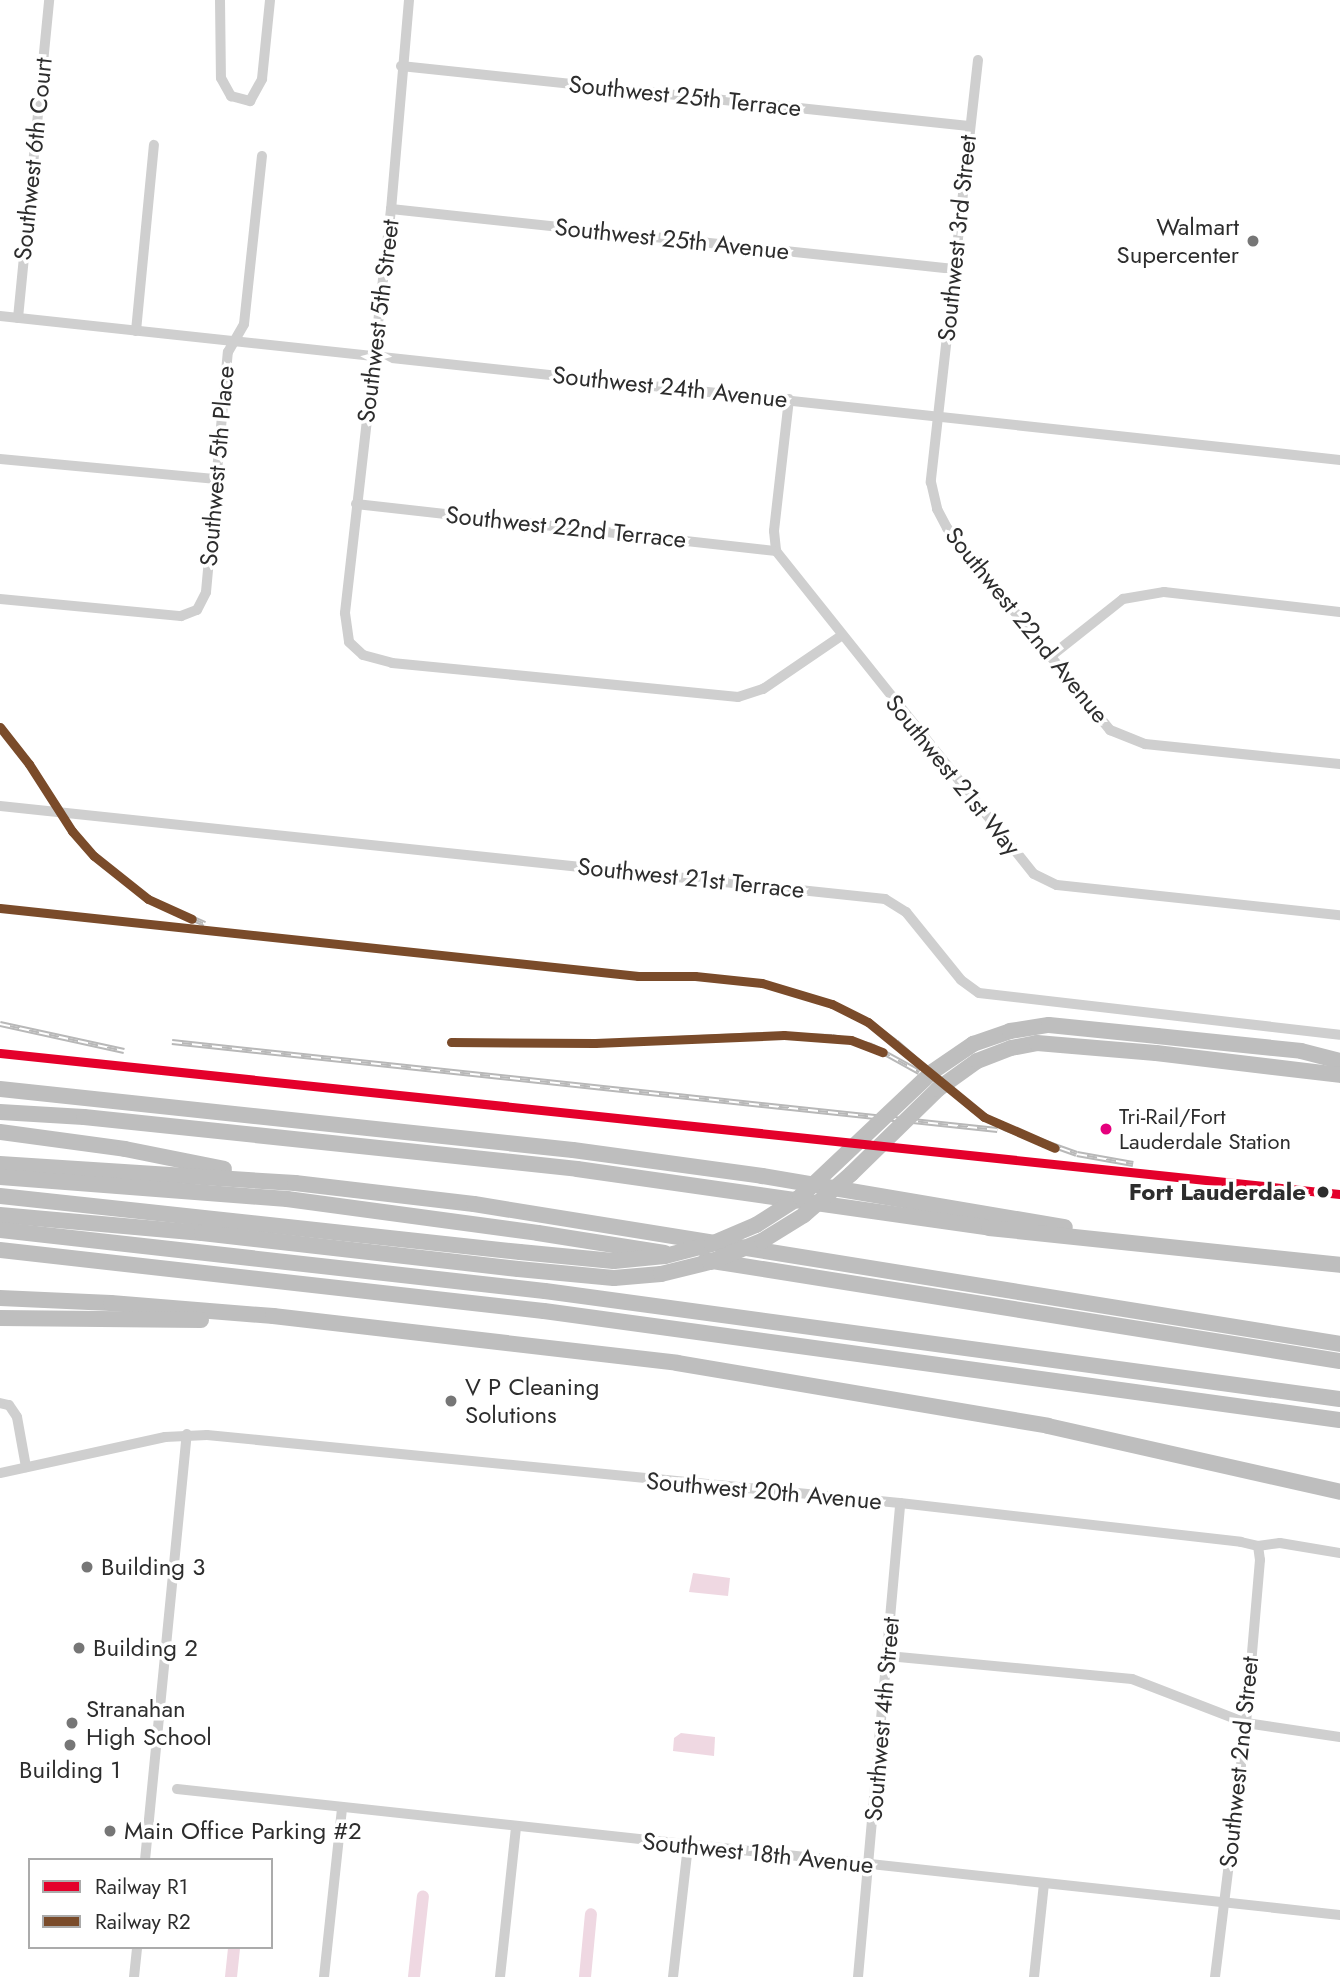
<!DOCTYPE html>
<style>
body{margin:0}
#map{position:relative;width:1340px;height:1977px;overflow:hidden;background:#fff;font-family:Jost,sans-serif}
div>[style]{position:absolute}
.water>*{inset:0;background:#efd8e2}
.canal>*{height:12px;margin:-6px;padding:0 6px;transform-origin:6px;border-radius:6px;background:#efd8e2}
.minor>*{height:10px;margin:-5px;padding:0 5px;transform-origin:5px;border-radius:5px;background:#cfcfcf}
.highway>*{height:16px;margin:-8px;padding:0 8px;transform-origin:8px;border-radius:8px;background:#bebebe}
.rail>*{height:6px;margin-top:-3px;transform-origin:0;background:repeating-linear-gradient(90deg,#fff 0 10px,#b8b8b8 0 20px);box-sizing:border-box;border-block:2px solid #b8b8b8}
.highway-bridge>*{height:16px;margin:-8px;padding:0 8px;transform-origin:8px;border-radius:8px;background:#bebebe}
.rail-1>*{height:9px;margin:-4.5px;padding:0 4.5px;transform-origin:4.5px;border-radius:4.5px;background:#e4002b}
.rail-2>*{height:9px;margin:-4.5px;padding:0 4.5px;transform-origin:4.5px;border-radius:4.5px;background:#7a4b2a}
.dots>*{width:19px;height:19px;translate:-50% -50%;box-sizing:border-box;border:4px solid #fff;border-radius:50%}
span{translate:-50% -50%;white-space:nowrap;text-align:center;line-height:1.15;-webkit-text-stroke:7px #fff;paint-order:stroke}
.bus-label{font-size:22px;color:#2d2d2d}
.left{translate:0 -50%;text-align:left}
.street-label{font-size:24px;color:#2d2d2d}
.poi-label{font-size:24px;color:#2d2d2d}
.right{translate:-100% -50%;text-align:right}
.stop-label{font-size:24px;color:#2d2d2d;font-weight:700}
.legend{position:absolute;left:28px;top:1858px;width:245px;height:91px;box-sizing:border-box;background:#fff;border:2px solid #ababab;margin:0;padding:9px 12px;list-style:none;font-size:21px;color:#2d2d2d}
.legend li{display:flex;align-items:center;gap:14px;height:35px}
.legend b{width:35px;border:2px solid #ababab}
</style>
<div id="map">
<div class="water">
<div style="clip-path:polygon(693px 1573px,730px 1578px,728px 1596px,689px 1592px)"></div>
<div style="clip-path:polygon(681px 1733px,715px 1737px,714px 1756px,673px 1751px,674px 1738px)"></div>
</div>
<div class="canal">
<div style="left:231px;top:1977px;width:30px;rotate:-84deg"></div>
<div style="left:414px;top:1977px;width:81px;rotate:-83.7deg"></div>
<div style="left:585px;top:1977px;width:63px;rotate:-84.6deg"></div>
</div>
<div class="minor">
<div style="left:220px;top:0;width:78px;rotate:89.3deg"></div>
<div style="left:221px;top:78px;width:21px;rotate:61deg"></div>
<div style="left:231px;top:96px;width:20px;rotate:15deg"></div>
<div style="left:250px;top:101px;width:25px;rotate:-61deg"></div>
<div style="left:262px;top:79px;width:79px;rotate:-84.2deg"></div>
<div style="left:409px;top:0;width:210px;rotate:94.9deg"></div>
<div style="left:391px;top:209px;width:407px;rotate:96.5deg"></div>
<div style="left:345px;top:613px;width:29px;rotate:82deg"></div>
<div style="left:349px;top:642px;width:19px;rotate:43deg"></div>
<div style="left:363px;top:655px;width:30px;rotate:15deg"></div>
<div style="left:392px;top:663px;width:348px;rotate:5.6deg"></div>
<div style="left:738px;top:697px;width:26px;rotate:-18deg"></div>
<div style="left:763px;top:689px;width:94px;rotate:-34.2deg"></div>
<div style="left:978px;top:60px;width:425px;rotate:96.4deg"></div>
<div style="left:931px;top:482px;width:28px;rotate:77deg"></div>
<div style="left:937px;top:509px;width:21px;rotate:62deg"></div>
<div style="left:947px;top:528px;width:260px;rotate:51.1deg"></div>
<div style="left:1110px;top:730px;width:38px;rotate:22deg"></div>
<div style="left:1145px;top:744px;width:196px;rotate:5.9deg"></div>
<div style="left:401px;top:66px;width:571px;rotate:6.03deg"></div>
<div style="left:391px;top:209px;width:566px;rotate:6.08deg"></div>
<div style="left:0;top:316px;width:1348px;rotate:6.13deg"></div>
<div style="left:18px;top:318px;width:320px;rotate:-84.4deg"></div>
<div style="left:136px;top:331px;width:187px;rotate:-84.5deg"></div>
<div style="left:789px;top:399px;width:133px;rotate:96.5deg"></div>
<div style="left:774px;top:531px;width:20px;rotate:84deg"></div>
<div style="left:776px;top:551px;width:413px;rotate:51.4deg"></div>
<div style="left:1034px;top:874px;width:25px;rotate:26deg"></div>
<div style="left:1057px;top:885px;width:285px;rotate:6.1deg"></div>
<div style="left:0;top:459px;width:215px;rotate:5.3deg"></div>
<div style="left:356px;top:504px;width:423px;rotate:6.4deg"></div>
<div style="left:0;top:599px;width:182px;rotate:5.4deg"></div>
<div style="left:181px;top:616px;width:17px;rotate:-21deg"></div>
<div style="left:197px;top:610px;width:20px;rotate:-63deg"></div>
<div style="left:206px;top:592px;width:241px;rotate:-84.8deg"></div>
<div style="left:228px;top:352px;width:32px;rotate:-60deg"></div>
<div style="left:244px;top:324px;width:169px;rotate:-83.9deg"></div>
<div style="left:1051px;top:656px;width:92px;rotate:-38.4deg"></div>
<div style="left:1123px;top:599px;width:42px;rotate:-9.7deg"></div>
<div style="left:1164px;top:592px;width:177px;rotate:6.5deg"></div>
<div style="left:0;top:806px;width:890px;rotate:6deg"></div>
<div style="left:885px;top:899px;width:25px;rotate:32deg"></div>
<div style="left:906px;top:912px;width:87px;rotate:51deg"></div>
<div style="left:961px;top:980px;width:22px;rotate:36deg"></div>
<div style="left:979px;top:993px;width:363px;rotate:6.6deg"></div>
<div style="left:0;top:1403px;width:9px;rotate:13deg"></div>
<div style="left:9px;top:1405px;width:14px;rotate:56deg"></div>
<div style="left:17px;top:1417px;width:51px;rotate:79.8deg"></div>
<div style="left:0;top:1473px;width:169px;rotate:-12.3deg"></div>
<div style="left:165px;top:1437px;width:42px;rotate:-2.7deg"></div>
<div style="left:207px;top:1435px;width:696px;rotate:5.6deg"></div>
<div style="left:900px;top:1503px;width:343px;rotate:6.5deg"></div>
<div style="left:1241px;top:1542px;width:17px;rotate:13deg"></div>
<div style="left:1258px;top:1546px;width:22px;rotate:-8deg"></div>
<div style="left:1280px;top:1543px;width:61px;rotate:9.5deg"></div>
<div style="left:888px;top:1656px;width:245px;rotate:5.4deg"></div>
<div style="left:1132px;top:1679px;width:122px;rotate:21.1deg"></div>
<div style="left:1246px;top:1723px;width:95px;rotate:8.5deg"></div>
<div style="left:177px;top:1789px;width:1170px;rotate:6.18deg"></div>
<div style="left:145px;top:1860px;width:428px;rotate:-84.4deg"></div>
<div style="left:134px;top:1977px;width:30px;rotate:-84deg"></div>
<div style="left:324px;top:1977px;width:169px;rotate:-83.9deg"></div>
<div style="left:500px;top:1977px;width:150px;rotate:-83.9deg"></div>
<div style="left:673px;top:1977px;width:132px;rotate:-83.5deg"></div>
<div style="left:858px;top:1977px;width:476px;rotate:-84.9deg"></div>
<div style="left:1034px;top:1977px;width:94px;rotate:-83.9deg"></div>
<div style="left:1215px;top:1977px;width:256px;rotate:-83deg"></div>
<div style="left:1246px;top:1723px;width:164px;rotate:-85.1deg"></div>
<div style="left:1260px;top:1560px;width:14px;rotate:-98deg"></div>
</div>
<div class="highway">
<div style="left:1157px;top:1036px;width:145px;rotate:5.9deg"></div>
<div style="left:1301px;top:1051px;width:40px;rotate:14.4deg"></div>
<div style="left:1156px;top:1053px;width:185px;rotate:6.8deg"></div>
<div style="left:0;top:1089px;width:576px;rotate:6.08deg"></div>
<div style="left:573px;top:1150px;width:191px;rotate:7.8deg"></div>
<div style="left:762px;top:1176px;width:307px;rotate:9.6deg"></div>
<div style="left:0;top:1112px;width:84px;rotate:3.4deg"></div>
<div style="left:84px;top:1117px;width:496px;rotate:6deg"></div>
<div style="left:577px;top:1169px;width:416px;rotate:8.1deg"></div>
<div style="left:989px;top:1228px;width:353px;rotate:6deg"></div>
<div style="left:0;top:1132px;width:126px;rotate:7.7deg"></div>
<div style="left:125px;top:1149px;width:101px;rotate:11.4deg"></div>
<div style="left:0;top:1164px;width:296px;rotate:3.7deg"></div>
<div style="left:295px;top:1183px;width:180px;rotate:6.7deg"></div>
<div style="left:474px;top:1204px;width:877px;rotate:9.18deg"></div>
<div style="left:0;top:1177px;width:288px;rotate:4.4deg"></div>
<div style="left:287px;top:1199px;width:253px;rotate:7.7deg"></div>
<div style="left:538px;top:1233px;width:128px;rotate:9deg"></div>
<div style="left:0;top:1196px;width:523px;rotate:6.15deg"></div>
<div style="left:0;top:1215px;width:203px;rotate:5.1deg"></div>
<div style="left:202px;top:1233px;width:318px;rotate:6.5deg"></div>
<div style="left:0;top:1230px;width:548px;rotate:6.39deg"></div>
<div style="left:545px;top:1291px;width:802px;rotate:7.74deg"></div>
<div style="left:0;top:1250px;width:547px;rotate:6.4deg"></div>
<div style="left:544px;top:1311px;width:803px;rotate:7.8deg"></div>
<div style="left:706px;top:1260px;width:642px;rotate:9.05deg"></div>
<div style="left:0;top:1298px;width:111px;rotate:2.6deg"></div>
<div style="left:111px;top:1303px;width:163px;rotate:4.6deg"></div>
<div style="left:273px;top:1316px;width:407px;rotate:6.6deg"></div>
<div style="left:677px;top:1363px;width:376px;rotate:9.6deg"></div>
<div style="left:1048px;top:1426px;width:299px;rotate:12.7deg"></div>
<div style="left:0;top:1318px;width:201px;rotate:0.6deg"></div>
</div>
<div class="rail">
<div style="left:0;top:727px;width:47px;rotate:51.9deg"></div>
<div style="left:29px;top:764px;width:80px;rotate:57.3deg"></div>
<div style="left:72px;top:831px;width:33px;rotate:49deg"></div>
<div style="left:94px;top:856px;width:69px;rotate:38.5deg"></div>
<div style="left:148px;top:899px;width:62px;rotate:23.7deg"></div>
<div style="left:0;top:908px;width:642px;rotate:6.08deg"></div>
<div style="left:638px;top:976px;width:57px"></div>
<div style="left:695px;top:976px;width:67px;rotate:6deg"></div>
<div style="left:762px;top:983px;width:73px;rotate:16.7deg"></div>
<div style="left:832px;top:1004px;width:40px;rotate:26.6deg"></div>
<div style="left:868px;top:1022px;width:34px;rotate:36deg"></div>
<div style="left:896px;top:1042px;width:103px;rotate:41.4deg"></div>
<div style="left:973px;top:1110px;width:36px;rotate:30deg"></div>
<div style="left:1004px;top:1128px;width:77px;rotate:19.6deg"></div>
<div style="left:1077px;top:1154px;width:57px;rotate:10.1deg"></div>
<div style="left:0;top:1024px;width:127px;rotate:12.3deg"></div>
<div style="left:172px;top:1042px;width:830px;rotate:6.09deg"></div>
<div style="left:451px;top:1042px;width:144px;rotate:0.4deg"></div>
<div style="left:595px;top:1043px;width:161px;rotate:-2.8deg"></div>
<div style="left:756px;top:1035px;width:76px;rotate:1.5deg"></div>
<div style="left:832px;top:1037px;width:41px;rotate:12.7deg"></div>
<div style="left:872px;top:1046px;width:54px;rotate:29deg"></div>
</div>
<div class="highway-bridge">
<div style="left:520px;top:1252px;width:94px;rotate:5.5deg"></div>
<div style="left:614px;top:1261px;width:51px;rotate:-5.6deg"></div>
<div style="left:665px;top:1256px;width:48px;rotate:-14.6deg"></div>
<div style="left:711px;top:1244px;width:49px;rotate:-22.9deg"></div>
<div style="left:756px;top:1225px;width:52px;rotate:-32.5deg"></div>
<div style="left:800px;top:1197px;width:182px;rotate:-43.4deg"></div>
<div style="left:932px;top:1072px;width:50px;rotate:-34.3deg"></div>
<div style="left:973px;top:1044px;width:39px;rotate:-19deg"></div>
<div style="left:1010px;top:1031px;width:39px;rotate:-9deg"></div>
<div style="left:1049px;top:1025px;width:109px;rotate:5.8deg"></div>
<div style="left:518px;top:1269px;width:96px;rotate:5.4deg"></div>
<div style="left:614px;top:1278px;width:47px;rotate:-4.9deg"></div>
<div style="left:661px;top:1274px;width:50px;rotate:-13.8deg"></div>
<div style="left:710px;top:1262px;width:56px;rotate:-22deg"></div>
<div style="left:762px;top:1241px;width:49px;rotate:-31.8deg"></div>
<div style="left:804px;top:1215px;width:62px;rotate:-41.1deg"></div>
<div style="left:851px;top:1174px;width:122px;rotate:-44.3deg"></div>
<div style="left:938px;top:1089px;width:48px;rotate:-35.7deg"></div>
<div style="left:977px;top:1061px;width:36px;rotate:-21deg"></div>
<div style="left:1011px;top:1048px;width:26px;rotate:-11deg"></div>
<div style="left:1037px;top:1043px;width:119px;rotate:4.8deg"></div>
</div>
<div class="rail-1">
<div style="left:0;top:1053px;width:1347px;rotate:6.01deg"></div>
</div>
<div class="rail-2">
<div style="left:0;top:727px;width:47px;rotate:51.9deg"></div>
<div style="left:29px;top:764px;width:80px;rotate:57.3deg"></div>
<div style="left:72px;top:831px;width:33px;rotate:49deg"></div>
<div style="left:94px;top:856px;width:69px;rotate:38.5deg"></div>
<div style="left:148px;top:899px;width:48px;rotate:24.4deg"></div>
<div style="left:0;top:908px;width:642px;rotate:6.08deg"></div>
<div style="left:638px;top:976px;width:57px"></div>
<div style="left:695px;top:976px;width:67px;rotate:6deg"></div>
<div style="left:762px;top:983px;width:73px;rotate:16.7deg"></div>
<div style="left:832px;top:1004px;width:40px;rotate:26.6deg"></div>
<div style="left:868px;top:1022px;width:150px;rotate:39.3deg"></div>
<div style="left:984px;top:1117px;width:77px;rotate:23.6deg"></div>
<div style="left:451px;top:1042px;width:144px;rotate:0.4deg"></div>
<div style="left:595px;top:1043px;width:189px;rotate:-2.4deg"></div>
<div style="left:784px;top:1035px;width:67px;rotate:4.3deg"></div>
<div style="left:851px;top:1040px;width:34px;rotate:21deg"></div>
</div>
<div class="dots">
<div style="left:1253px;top:241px;background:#767676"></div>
<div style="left:1106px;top:1129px;background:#e5007d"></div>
<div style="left:1323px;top:1192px;background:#2d2d2d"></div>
<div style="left:451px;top:1401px;background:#767676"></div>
<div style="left:87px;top:1567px;background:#767676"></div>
<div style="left:79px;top:1648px;background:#767676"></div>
<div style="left:72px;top:1723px;background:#767676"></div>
<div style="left:70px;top:1745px;background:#767676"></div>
<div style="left:110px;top:1831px;background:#767676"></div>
</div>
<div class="bus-label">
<span class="left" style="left:1119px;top:1129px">Tri-Rail/Fort<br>Lauderdale Station</span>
</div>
<div class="street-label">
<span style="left:685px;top:96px;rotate:6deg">Southwest 25th Terrace</span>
<span style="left:33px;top:159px;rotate:-84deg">Southwest 6th Court</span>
<span style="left:957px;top:238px;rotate:-84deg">Southwest 3rd Street</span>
<span style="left:672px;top:239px;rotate:6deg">Southwest 25th Avenue</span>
<span style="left:378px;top:321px;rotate:-83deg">Southwest 5th Street</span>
<span style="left:670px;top:387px;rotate:6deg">Southwest 24th Avenue</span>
<span style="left:217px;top:466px;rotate:-85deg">Southwest 5th Place</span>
<span style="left:566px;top:527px;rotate:6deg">Southwest 22nd Terrace</span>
<span style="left:1027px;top:625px;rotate:51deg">Southwest 22nd Avenue</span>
<span style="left:953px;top:775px;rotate:51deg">Southwest 21st Way</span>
<span style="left:691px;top:878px;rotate:6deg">Southwest 21st Terrace</span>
<span style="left:764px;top:1491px;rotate:5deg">Southwest 20th Avenue</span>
<span style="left:882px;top:1719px;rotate:-85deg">Southwest 4th Street</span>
<span style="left:1239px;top:1762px;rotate:-84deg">Southwest 2nd Street</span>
<span style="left:758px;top:1853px;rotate:6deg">Southwest 18th Avenue</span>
</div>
<div class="poi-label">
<span class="right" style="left:1239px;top:241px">Walmart<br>Supercenter</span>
<span class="left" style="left:465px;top:1401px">V P Cleaning<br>Solutions</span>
<span class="left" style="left:101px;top:1567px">Building 3</span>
<span class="left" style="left:93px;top:1648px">Building 2</span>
<span class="left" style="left:86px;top:1723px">Stranahan<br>High School</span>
<span style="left:70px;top:1770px">Building 1</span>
<span class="left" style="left:124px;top:1831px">Main Office Parking #2</span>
</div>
<div class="stop-label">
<span class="right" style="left:1306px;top:1192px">Fort Lauderdale</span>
</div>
<ul class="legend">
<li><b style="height:9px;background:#e4002b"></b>Railway R1</li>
<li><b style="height:9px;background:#7a4b2a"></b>Railway R2</li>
</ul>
</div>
